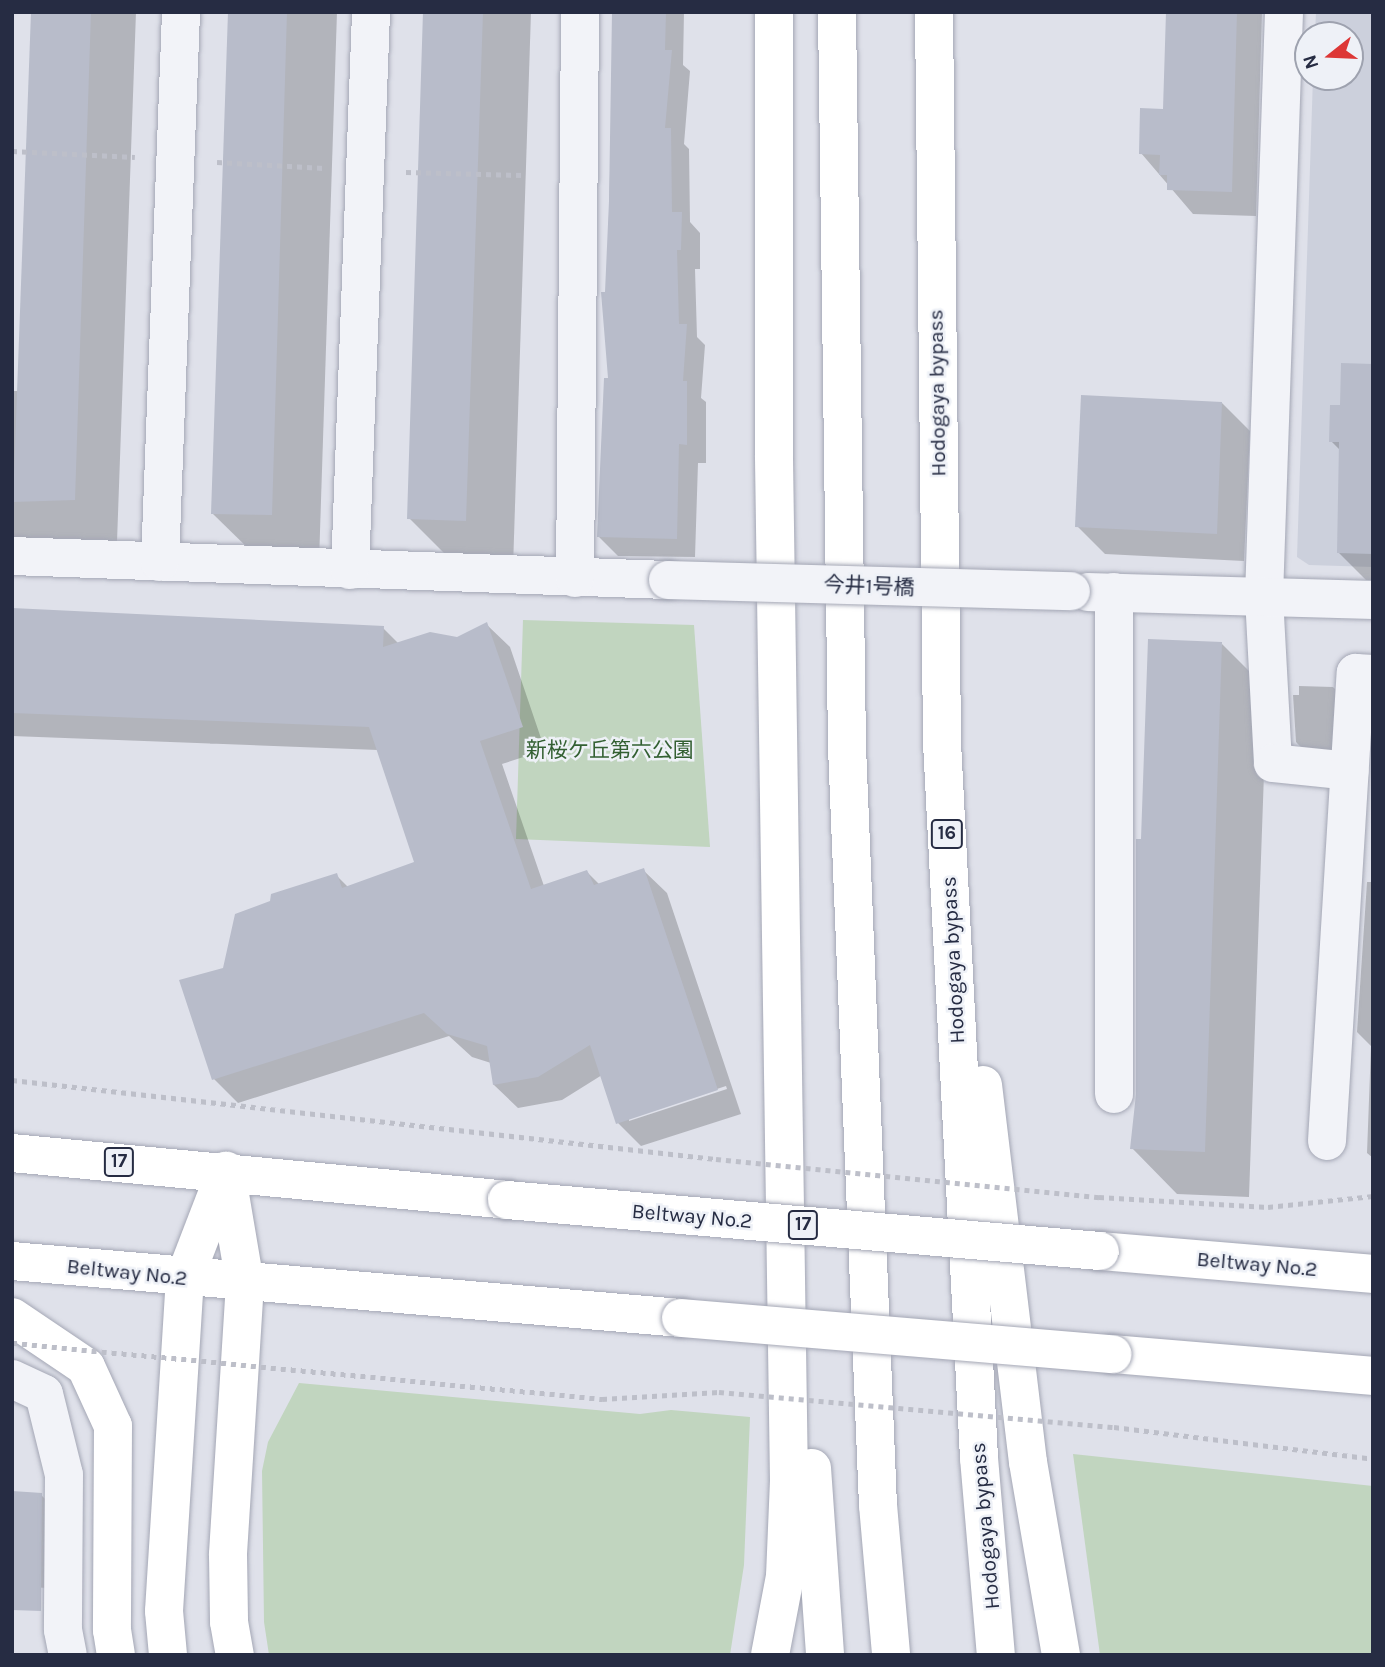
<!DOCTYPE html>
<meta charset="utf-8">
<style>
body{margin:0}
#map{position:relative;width:1385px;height:1667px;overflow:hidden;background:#dfe1ea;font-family:Karla,"Noto Sans JP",sans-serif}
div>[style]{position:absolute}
.built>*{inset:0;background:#ccd0dc}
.green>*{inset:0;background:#c1d5bf}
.shadow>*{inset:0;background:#0003}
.building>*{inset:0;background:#b8bcca}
.path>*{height:4.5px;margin-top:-2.25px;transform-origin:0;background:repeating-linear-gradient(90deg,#bdbfc9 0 5px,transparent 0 10px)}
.roads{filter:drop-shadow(0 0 2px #a4a7b5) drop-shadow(0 0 2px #a4a7b5)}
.minor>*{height:38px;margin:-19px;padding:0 19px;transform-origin:19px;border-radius:19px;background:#f2f3f8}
.major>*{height:38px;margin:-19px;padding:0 19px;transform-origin:19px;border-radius:19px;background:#fff}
.highway>*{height:38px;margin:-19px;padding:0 19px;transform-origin:19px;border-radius:19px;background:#fff}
.path-bridge>*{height:4.5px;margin-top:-2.25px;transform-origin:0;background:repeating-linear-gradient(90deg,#bdbfc9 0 5px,transparent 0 10px)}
.bridges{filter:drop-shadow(0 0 2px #a4a7b5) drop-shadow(0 0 2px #a4a7b5)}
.minor-bridge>*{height:38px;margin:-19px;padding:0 19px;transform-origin:19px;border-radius:19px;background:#f2f3f8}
.major-bridge>*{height:38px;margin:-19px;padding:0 19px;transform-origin:19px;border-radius:19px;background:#fff}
span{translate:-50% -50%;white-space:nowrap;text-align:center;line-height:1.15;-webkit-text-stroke:5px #eef1f7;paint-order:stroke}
.shield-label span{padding:2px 5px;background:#eef1f7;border:2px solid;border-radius:5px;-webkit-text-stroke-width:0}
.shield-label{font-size:19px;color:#262c43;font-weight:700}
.street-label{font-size:21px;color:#262c43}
.park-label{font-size:21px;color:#336032}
.frame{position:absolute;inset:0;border:14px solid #262c43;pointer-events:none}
.north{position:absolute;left:1294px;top:21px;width:70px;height:70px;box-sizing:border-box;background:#eef1f7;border:2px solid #9ea2af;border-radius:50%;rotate:252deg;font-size:19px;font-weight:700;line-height:28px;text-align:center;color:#262c43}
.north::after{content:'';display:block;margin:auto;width:24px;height:32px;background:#dd3736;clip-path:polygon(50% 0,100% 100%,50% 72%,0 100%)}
</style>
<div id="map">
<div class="built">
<div style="clip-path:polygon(1316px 12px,1373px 12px,1373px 567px,1309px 565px,1297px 557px,1313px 77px,1350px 77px,1350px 35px,1315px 35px)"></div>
</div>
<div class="green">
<div style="clip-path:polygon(523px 620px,694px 625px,710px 847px,516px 839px)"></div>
<div style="clip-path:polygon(299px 1383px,640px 1414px,671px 1410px,750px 1417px,744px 1565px,730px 1655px,269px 1655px,264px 1622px,262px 1471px,268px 1442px)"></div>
<div style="clip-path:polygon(1073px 1454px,1373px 1486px,1373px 1655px,1100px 1655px)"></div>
</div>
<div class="shadow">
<div style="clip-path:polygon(33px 12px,136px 12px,117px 542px,12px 546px,12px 391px,19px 391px)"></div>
<div style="clip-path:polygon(230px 12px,337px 12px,319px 562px,261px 561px,213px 514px)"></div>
<div style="clip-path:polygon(427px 12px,531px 12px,513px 568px,457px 566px,409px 518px)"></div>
<div style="clip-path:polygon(614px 12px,684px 12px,683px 65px,690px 71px,684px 144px,689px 149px,690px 222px,700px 233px,700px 269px,695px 269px,697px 337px,705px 345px,701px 398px,706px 402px,706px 463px,698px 463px,695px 557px,618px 556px,599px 537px,610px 380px,607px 294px)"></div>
<div style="clip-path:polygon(1168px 12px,1262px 12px,1256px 216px,1193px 214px,1141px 153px,1165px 111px)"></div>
<div style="clip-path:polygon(1222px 403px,1250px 431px,1244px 561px,1105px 554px,1077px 526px)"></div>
<div style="clip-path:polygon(1373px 408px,1373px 580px,1366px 580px,1338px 552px,1341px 451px,1331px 441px)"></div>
<div style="clip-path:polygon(evenodd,12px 611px,383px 628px,399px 644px,457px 639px,486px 624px,510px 647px,545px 750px,502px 764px,544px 886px,587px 872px,600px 885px,643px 870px,667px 893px,741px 1114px,641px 1146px,618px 1123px,602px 1075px,562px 1100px,518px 1108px,494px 1085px,491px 1063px,472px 1057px,449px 1036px,238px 1103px,214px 1079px,336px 875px,349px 888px,416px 863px,378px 750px,12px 736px,12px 611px,726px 1086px,727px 1089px,629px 1121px,629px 1118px,726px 1086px)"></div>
<div style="clip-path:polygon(1222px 644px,1267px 689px,1249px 1197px,1177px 1194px,1132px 1148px,1138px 1094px,1143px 841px)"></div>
<div style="clip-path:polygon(1299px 686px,1333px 687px,1352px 706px,1336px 764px,1315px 762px,1296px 742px,1293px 695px,1299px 695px)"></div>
<div style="clip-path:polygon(1367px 882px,1373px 882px,1373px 1158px,1367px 1153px,1371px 1046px,1357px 1032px)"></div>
<div style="clip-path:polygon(41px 1495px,66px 1519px,65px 1589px,12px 1586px)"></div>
</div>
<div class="building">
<div style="clip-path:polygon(31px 12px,91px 12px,75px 500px,13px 502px)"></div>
<div style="clip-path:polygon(228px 12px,287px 12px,272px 515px,211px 514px)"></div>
<div style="clip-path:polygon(423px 12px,483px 12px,466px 521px,407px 519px)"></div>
<div style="clip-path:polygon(612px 12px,666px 12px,665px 50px,672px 50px,665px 128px,671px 128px,672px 212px,682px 212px,681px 250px,677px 250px,679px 324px,687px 324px,683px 381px,687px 381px,687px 445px,679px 444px,677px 539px,597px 537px,604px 378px,608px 378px,601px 292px,605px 292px,609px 201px)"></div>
<div style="clip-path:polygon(1166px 12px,1237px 12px,1232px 192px,1167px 190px,1167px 175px,1159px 175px,1160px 155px,1139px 154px,1140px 108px,1163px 109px)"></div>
<div style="clip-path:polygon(1341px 363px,1373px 364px,1373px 554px,1337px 553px,1339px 442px,1329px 442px,1330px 405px,1340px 405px)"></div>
<div style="clip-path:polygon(1081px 395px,1222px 402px,1217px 534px,1075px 527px)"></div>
<div style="clip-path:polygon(12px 608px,384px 626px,383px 647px,430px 632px,457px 637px,487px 622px,523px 727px,480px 741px,531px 889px,587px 870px,594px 885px,644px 868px,718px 1090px,616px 1124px,590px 1045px,538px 1077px,493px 1085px,487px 1046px,447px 1034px,424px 1013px,212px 1080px,179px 980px,223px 968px,235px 914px,270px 901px,271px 894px,337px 873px,342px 888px,414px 862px,369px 727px,12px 713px)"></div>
<div style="clip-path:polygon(1148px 639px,1222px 642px,1205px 1152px,1130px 1149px,1136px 1094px,1136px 839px,1141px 839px)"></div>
<div style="clip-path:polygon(12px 1491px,42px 1493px,41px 1611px,12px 1610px)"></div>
</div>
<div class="path">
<div style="left:12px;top:151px;width:123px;rotate:2.8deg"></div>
<div style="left:217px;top:162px;width:107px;rotate:3.2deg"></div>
<div style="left:406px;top:172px;width:118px;rotate:1.5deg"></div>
<div style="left:12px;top:1080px;width:708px;rotate:6.4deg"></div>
<div style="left:1099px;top:1197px;width:169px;rotate:3.4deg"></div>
<div style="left:1268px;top:1207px;width:106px;rotate:-6deg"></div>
<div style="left:602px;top:1399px;width:117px;rotate:-3.4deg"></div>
<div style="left:1114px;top:1427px;width:261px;rotate:7deg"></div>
</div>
<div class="roads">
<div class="minor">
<div style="left:1284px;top:12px;width:585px;rotate:91.96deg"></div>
<div style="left:1264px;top:597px;width:166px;rotate:86.9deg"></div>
<div style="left:1273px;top:763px;width:77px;rotate:5.9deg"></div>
<div style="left:12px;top:556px;width:656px;rotate:2.1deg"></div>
<div style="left:160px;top:562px;width:550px;rotate:-87.81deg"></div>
<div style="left:350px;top:570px;width:558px;rotate:-87.84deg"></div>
<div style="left:575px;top:578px;width:566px;rotate:-89.49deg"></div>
<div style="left:1088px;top:592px;width:285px;rotate:1.6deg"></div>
<div style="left:1114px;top:592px;width:502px;rotate:90deg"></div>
<div style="left:1327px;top:1141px;width:469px;rotate:-86.5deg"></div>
<div style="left:1356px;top:673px;width:17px;rotate:3deg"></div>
<div style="left:12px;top:1379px;width:35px;rotate:25deg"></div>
<div style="left:44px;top:1394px;width:83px;rotate:76.1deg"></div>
<div style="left:64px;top:1475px;width:155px;rotate:90.4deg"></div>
<div style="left:63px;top:1630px;width:25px;rotate:79deg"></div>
</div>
<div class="major">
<div style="left:12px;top:1153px;width:497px;rotate:5.4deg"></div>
<div style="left:1100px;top:1251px;width:274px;rotate:4.8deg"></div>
<div style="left:12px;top:1261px;width:671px;rotate:4.87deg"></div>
<div style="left:1112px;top:1354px;width:262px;rotate:4.8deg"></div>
</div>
<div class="highway">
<div style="left:837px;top:12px;width:735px;rotate:89.22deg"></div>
<div style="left:847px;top:747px;width:759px;rotate:87.66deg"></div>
<div style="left:878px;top:1505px;width:151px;rotate:85deg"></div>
<div style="left:934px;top:12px;width:730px;rotate:89.37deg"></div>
<div style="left:942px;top:742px;width:717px;rotate:87.04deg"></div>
<div style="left:979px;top:1458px;width:198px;rotate:85.1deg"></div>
<div style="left:983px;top:1085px;width:380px;rotate:83.2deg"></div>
<div style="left:1028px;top:1462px;width:196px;rotate:80.3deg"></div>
<div style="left:226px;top:1171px;width:114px;rotate:80.4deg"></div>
<div style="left:245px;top:1283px;width:273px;rotate:93.6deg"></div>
<div style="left:228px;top:1555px;width:67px;rotate:89.1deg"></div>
<div style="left:229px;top:1622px;width:34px;rotate:80deg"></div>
<div style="left:12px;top:1317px;width:89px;rotate:34deg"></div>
<div style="left:86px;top:1367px;width:65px;rotate:65.4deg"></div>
<div style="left:113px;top:1426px;width:204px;rotate:90.3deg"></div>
<div style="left:112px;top:1630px;width:25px;rotate:81deg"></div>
<div style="left:812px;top:1468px;width:187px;rotate:86deg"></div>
<div style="left:168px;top:1655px;width:44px;rotate:-95.2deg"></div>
<div style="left:164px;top:1611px;width:335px;rotate:-86.4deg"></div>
<div style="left:185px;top:1277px;width:114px;rotate:-68.9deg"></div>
<div style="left:770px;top:1655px;width:80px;rotate:-79.2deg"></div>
<div style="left:785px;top:1576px;width:94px;rotate:-87.6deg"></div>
<div style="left:789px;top:1482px;width:1027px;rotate:-90.84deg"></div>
<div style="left:774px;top:455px;width:443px;rotate:-90deg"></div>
</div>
</div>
<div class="path-bridge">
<div style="left:716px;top:1159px;width:385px;rotate:5.7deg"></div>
<div style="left:12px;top:1343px;width:593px;rotate:5.42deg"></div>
<div style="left:719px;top:1392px;width:397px;rotate:5.1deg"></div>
</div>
<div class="bridges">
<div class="minor-bridge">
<div style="left:668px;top:580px;width:403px;rotate:1.6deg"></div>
</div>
<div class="major-bridge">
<div style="left:507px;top:1200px;width:595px;rotate:4.92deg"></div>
<div style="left:681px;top:1318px;width:433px;rotate:4.8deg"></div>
</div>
</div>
<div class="shield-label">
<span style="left:947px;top:834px">16</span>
<span style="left:119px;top:1162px">17</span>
<span style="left:803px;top:1225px">17</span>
</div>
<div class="street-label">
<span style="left:937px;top:393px;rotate:-91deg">Hodogaya bypass</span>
<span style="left:869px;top:586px;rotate:2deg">今井1号橋</span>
<span style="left:953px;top:960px;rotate:-93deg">Hodogaya bypass</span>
<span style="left:692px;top:1216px;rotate:5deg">Beltway No.2</span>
<span style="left:1257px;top:1264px;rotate:5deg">Beltway No.2</span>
<span style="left:127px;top:1272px;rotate:6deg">Beltway No.2</span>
<span style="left:985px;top:1526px;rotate:-95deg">Hodogaya bypass</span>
</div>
<div class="park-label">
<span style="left:610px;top:750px">新桜ケ丘第六公園</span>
</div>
<div class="frame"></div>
<div class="north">N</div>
</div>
